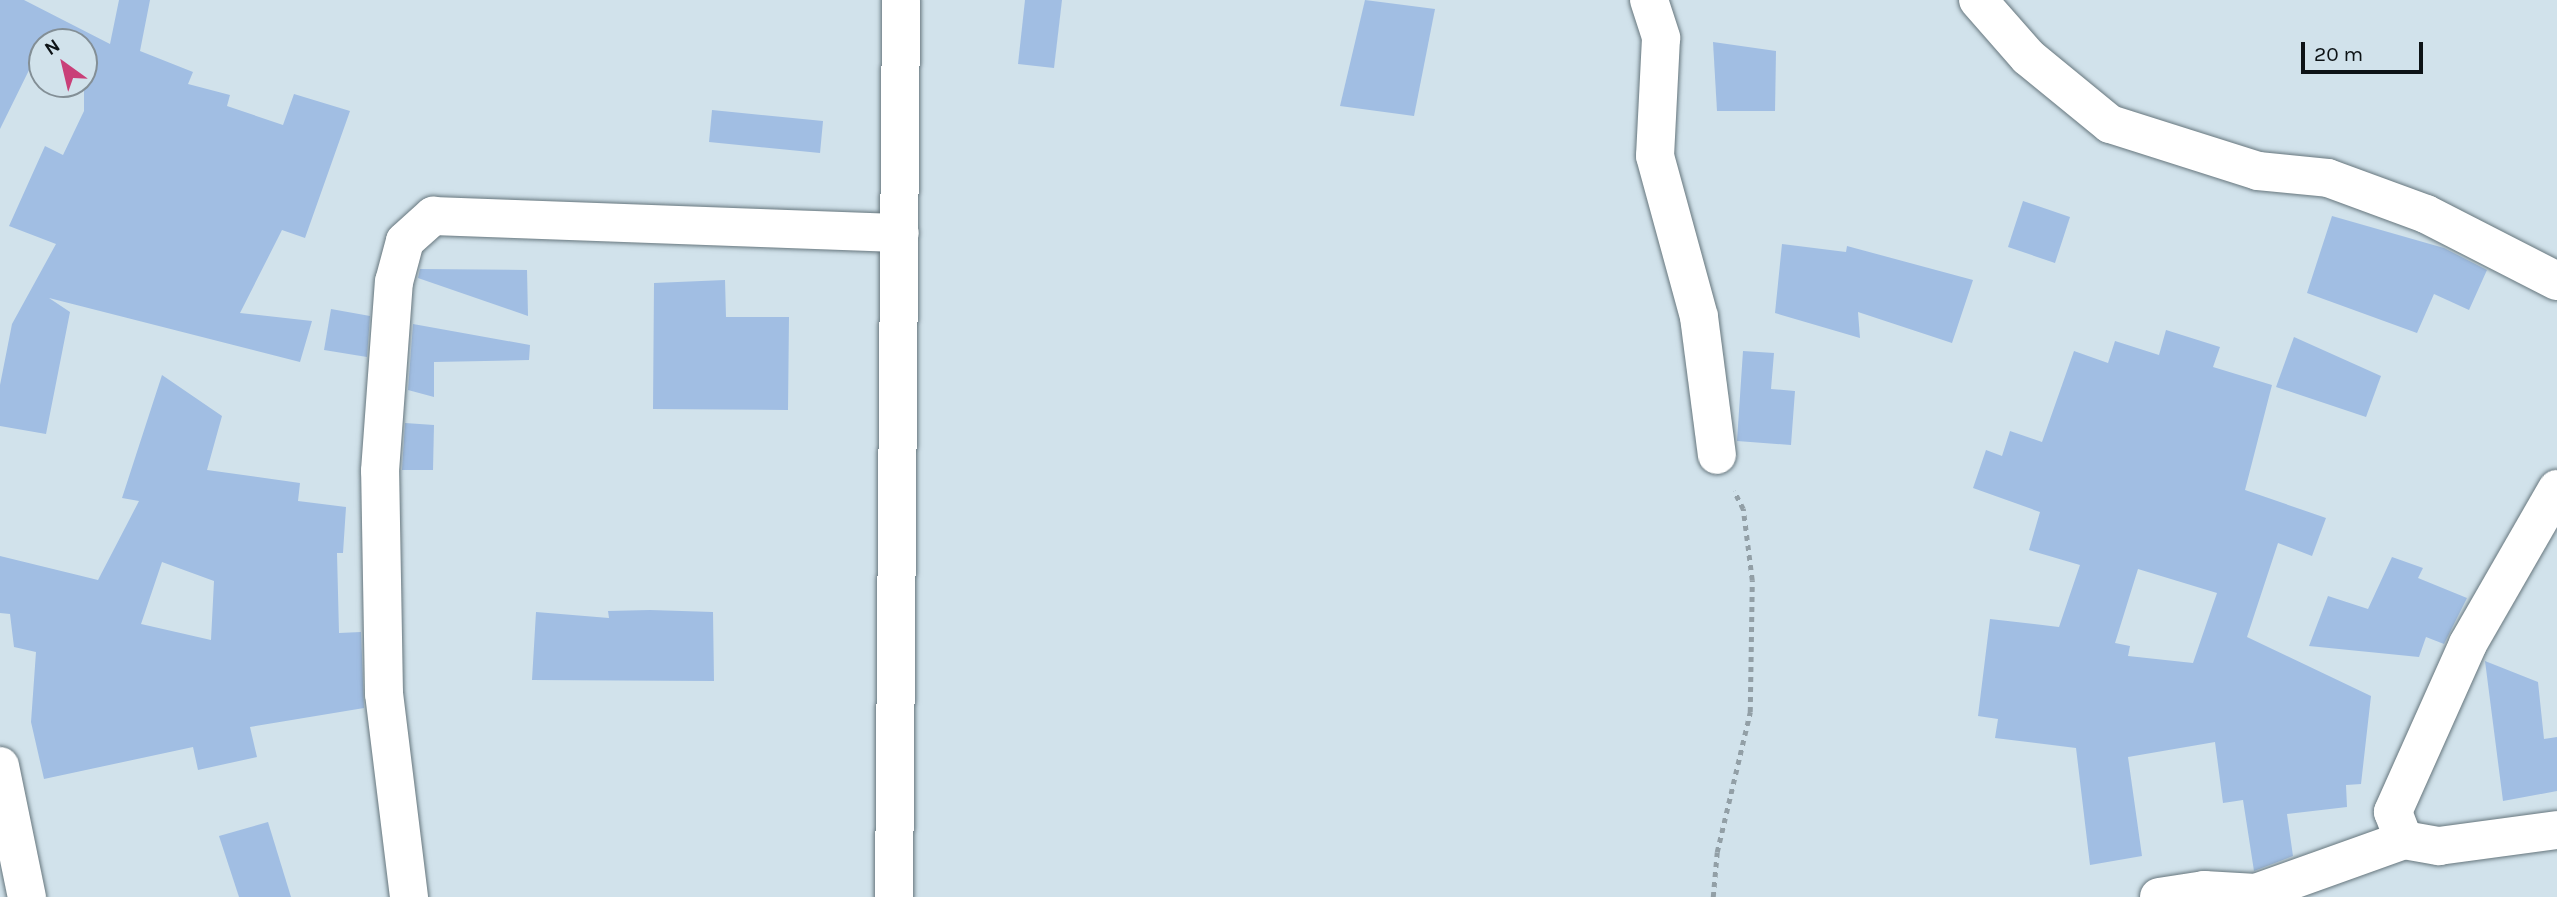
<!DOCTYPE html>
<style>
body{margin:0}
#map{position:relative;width:2557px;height:897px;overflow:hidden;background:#d1e2eb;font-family:Karla,sans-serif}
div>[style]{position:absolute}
.building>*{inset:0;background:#a1bee3}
.path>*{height:4.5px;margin-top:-2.25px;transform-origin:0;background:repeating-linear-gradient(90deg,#929fa6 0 5px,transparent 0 10px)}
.roads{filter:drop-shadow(0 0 2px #66767d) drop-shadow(0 0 2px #66767d)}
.street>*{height:38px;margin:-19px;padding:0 19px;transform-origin:19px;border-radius:19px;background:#fff}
span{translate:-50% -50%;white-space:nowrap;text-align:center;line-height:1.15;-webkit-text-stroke:5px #d1e2eb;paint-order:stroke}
.north{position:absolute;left:28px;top:28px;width:70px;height:70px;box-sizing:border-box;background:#d1e2eb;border:2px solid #838f96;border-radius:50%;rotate:326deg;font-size:19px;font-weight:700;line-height:28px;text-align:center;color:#0d1316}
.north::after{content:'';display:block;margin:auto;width:24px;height:32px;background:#c93f78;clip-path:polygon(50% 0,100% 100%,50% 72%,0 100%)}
.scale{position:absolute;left:2301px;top:42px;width:122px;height:32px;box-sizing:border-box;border:4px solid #0d1316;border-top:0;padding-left:9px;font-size:21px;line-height:24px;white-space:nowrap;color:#0d1316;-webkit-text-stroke:5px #d1e2eb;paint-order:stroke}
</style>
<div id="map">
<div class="building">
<div style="clip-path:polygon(0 0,24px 0,110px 44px,119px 0,150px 0,140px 51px,193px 72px,188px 84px,230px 95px,227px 106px,283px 125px,294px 94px,350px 111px,305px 238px,282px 230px,240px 313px,312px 321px,300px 362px,49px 298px,70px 312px,46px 434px,0 426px,0 385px,12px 324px,56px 244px,9px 226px,45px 146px,63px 155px,84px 111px,84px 42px,42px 42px,42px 64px,34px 60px,0 129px)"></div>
<div style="clip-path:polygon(1025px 0,1062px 0,1054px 68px,1018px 64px)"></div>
<div style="clip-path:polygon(1365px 0,1435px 9px,1414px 116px,1340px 106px)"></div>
<div style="clip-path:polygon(1713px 42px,1776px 51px,1775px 111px,1717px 111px)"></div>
<div style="clip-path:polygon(712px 110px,823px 121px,820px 153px,709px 142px)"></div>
<div style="clip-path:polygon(2023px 201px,2070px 217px,2055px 263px,2008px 247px)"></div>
<div style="clip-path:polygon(2332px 216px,2444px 248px,2487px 270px,2469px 310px,2434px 294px,2417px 333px,2307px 293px)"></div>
<div style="clip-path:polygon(1782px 244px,1846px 252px,1847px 246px,1973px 280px,1952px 343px,1858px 312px,1860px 338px,1775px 313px)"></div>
<div style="clip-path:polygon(420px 269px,527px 270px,528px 316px,418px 278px)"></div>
<div style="clip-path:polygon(725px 280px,726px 317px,789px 317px,788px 410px,653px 409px,654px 283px)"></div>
<div style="clip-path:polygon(331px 309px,370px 316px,367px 357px,324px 350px)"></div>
<div style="clip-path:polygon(413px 324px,530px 345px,529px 360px,434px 362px,434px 397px,408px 390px)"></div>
<div style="clip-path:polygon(evenodd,2166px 330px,2220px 347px,2213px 367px,2272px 385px,2245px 490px,2326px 518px,2312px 556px,2278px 543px,2247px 637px,2371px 696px,2361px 784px,2346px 785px,2347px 807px,2287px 814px,2293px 856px,2254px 871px,2243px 800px,2223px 803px,2215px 742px,2128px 757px,2142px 856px,2090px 865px,2076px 748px,1995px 738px,1998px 719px,1978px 716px,1990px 619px,2059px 627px,2080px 565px,2029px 550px,2040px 512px,1973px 488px,1986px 450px,2002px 456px,2010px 431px,2042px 442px,2074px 351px,2108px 363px,2115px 341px,2159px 355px,2166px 330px,2138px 569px,2217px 593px,2193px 663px,2128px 656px,2130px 646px,2115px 643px,2138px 569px)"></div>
<div style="clip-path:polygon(2294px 337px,2381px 376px,2366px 417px,2276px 387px)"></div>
<div style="clip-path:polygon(1743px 351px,1774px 353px,1771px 389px,1795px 391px,1791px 445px,1737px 441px)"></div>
<div style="clip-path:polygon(evenodd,162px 375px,222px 416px,207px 470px,300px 483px,298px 501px,346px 507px,343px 553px,337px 553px,339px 633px,361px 632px,364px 708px,250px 727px,257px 757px,198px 770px,193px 747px,44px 779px,31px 722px,36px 652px,14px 647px,10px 614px,0 613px,0 556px,98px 580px,139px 501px,122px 498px,162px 375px,162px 562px,214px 581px,211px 640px,141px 624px,162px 562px)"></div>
<div style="clip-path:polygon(405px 423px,434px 425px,433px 470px,402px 470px)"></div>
<div style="clip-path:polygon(2392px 557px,2423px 568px,2418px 578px,2467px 598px,2444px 644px,2426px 637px,2419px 657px,2309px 646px,2328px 596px,2368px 609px)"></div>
<div style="clip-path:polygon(650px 610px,713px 612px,714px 681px,532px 680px,536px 612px,609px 618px,608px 611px)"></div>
<div style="clip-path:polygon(2485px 661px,2538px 682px,2544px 739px,2557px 737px,2557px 791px,2503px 801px)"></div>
<div style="clip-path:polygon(268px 822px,291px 897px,239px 897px,219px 836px)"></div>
</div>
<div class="path">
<div style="left:1713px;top:897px;width:45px;rotate:-84.9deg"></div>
<div style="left:1717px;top:852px;width:144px;rotate:-76.7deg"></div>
<div style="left:1750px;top:712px;width:132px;rotate:-89.1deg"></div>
<div style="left:1752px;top:580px;width:72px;rotate:-97.2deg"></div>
<div style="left:1743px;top:509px;width:20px;rotate:-117deg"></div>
</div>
<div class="roads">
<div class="street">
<div style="left:1649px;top:0;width:40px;rotate:72deg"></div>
<div style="left:1661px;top:38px;width:118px;rotate:92.9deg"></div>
<div style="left:1655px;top:156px;width:167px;rotate:74.7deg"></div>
<div style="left:1699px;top:317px;width:139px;rotate:82.6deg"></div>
<div style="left:1978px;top:0;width:76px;rotate:48.7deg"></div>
<div style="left:2028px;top:57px;width:106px;rotate:39.3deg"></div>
<div style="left:2110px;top:124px;width:155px;rotate:17.6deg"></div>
<div style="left:2258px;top:171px;width:70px;rotate:5.7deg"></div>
<div style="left:2328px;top:178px;width:104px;rotate:20.2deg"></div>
<div style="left:2426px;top:214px;width:147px;rotate:27.1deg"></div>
<div style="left:2557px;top:489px;width:179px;rotate:119.9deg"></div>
<div style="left:2468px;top:644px;width:184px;rotate:114.1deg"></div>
<div style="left:2393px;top:812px;width:30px;rotate:69deg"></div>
<div style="left:2404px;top:840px;width:36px;rotate:10deg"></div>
<div style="left:2439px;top:846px;width:119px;rotate:-7.7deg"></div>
<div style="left:0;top:766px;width:134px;rotate:78.4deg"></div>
<div style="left:409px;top:897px;width:205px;rotate:-97deg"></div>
<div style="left:384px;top:694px;width:223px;rotate:-91deg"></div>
<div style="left:380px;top:471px;width:190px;rotate:-85.8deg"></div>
<div style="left:394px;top:282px;width:42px;rotate:-75deg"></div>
<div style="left:405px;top:241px;width:38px;rotate:-42deg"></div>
<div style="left:433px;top:216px;width:467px;rotate:2.1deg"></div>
<div style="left:894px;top:897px;width:897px;rotate:-89.55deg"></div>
<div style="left:2159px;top:897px;width:46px;rotate:-8.8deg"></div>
<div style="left:2204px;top:890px;width:52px;rotate:3.3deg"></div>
<div style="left:2256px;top:893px;width:157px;rotate:-19.7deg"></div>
</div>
</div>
<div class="north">N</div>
<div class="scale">20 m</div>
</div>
